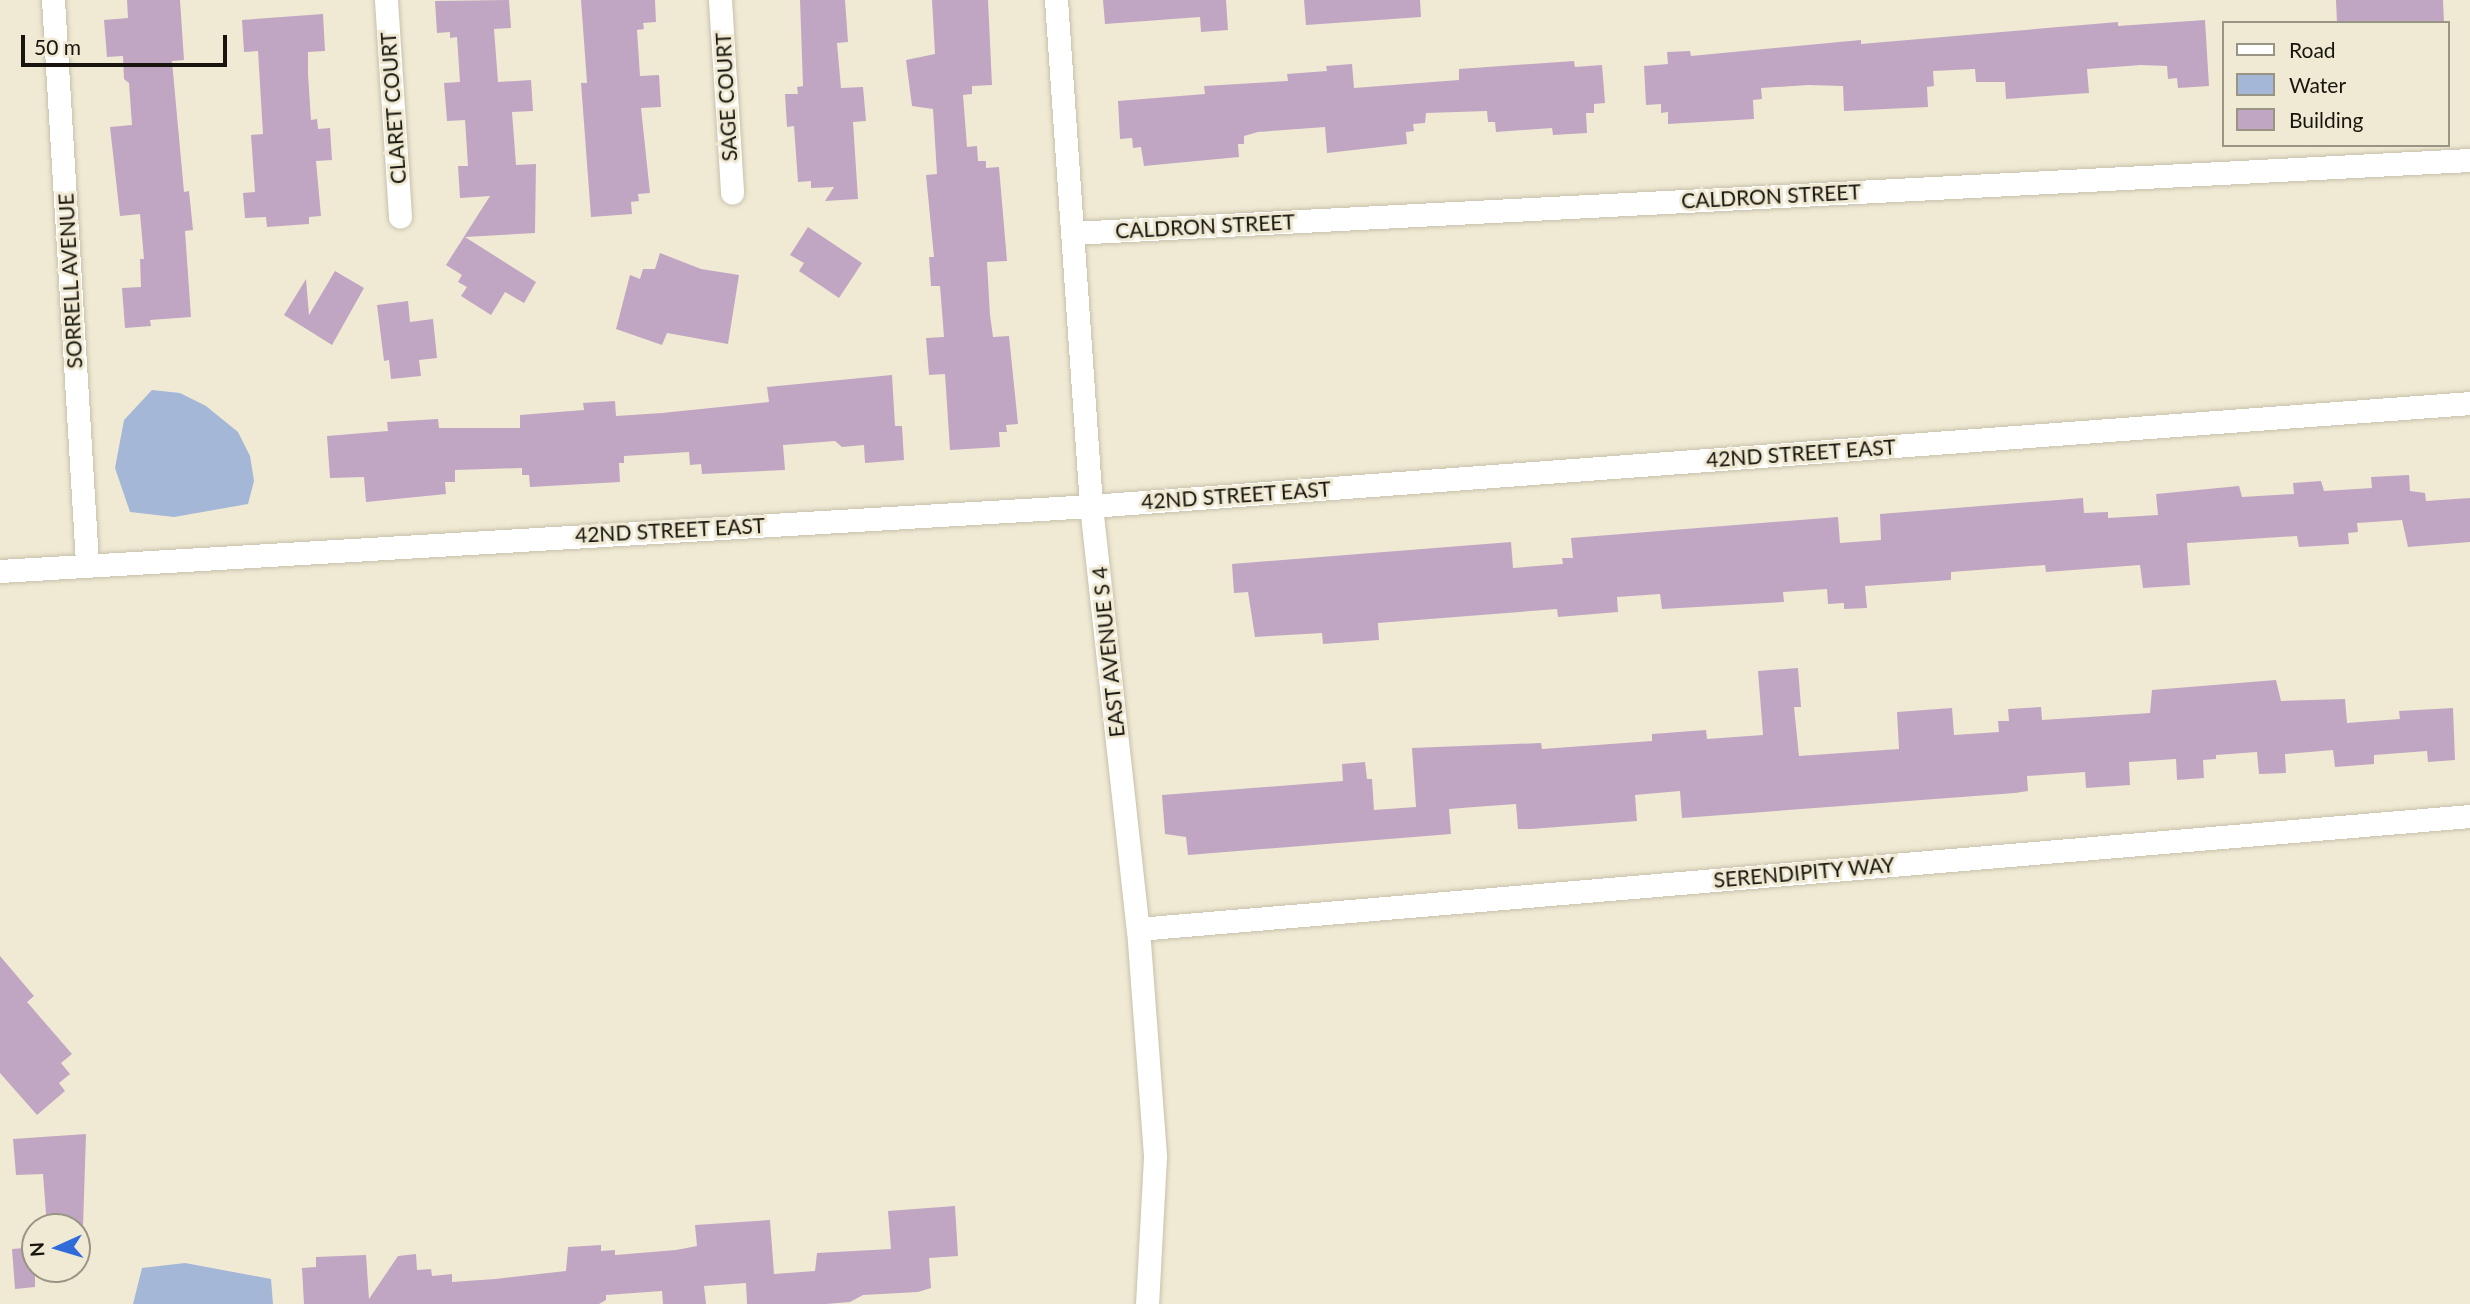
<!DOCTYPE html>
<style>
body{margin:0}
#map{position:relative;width:2470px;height:1304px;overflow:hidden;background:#f0ead4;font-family:Lato,sans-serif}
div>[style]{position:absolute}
.water>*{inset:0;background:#a5b7d6}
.building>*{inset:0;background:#c0a6c2}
.roads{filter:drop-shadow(0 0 2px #c7c1ac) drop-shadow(0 0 2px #c7c1ac)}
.street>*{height:23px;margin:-11.5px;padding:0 11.5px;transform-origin:11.5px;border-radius:11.5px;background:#fff}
span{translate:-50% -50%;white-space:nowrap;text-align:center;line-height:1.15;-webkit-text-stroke:6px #f0ead4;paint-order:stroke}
.street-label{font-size:21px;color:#17150d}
.legend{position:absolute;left:2222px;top:21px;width:228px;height:126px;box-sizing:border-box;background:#f0ead4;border:2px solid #999584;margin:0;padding:9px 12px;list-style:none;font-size:21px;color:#17150d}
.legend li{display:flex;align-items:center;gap:14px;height:35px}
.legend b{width:35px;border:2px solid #999584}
.north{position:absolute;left:21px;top:1213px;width:70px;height:70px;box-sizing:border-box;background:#f0ead4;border:2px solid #999584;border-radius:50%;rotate:266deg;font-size:19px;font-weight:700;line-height:28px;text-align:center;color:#17150d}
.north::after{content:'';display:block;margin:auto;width:24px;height:32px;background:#2f6cda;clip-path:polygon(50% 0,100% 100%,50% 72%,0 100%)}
.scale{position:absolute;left:21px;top:35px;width:206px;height:32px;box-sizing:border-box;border:4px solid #17150d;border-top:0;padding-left:9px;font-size:21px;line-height:24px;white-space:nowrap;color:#17150d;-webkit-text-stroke:5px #f0ead4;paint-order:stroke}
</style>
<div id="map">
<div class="water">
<div style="clip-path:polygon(152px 390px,180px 393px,206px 406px,238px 432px,250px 456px,254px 481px,248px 504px,174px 517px,130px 512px,115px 468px,124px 420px)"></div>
<div style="clip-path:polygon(185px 1263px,271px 1279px,273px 1304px,133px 1304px,142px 1268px)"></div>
</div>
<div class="building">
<div style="clip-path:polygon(127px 0,180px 0,184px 60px,172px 61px,184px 192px,189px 191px,193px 230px,185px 231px,191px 317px,150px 320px,151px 326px,125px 328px,122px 288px,141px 287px,140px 259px,144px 259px,140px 214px,120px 216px,110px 127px,132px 125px,129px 83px,124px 79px,123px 56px,107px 57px,104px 20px,128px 18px)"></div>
<div style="clip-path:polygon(509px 0,511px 28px,494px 29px,498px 82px,531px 80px,533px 111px,512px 112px,516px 165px,536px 164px,535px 233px,465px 237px,536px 282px,524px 303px,505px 292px,491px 315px,461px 296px,467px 287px,458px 282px,462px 275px,446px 265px,490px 196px,460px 198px,458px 166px,468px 166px,465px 120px,447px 121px,444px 83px,460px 82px,457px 37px,450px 38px,450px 32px,437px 33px,435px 1px)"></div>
<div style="clip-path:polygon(581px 0,655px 0,656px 22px,643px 23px,644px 29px,637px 30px,640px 76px,659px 75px,661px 107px,641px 108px,650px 193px,638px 194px,639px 201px,631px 202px,632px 214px,591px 217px,581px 83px,587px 83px)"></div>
<div style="clip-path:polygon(800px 0,845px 0,848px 42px,837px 43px,841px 88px,863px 87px,866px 121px,853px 122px,858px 199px,825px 201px,834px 187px,811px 188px,811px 181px,798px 182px,794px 126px,787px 127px,785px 94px,798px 94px,797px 87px,803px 86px)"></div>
<div style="clip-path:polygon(932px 0,988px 0,992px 85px,972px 86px,972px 94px,963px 95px,967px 147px,977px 146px,978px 161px,986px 161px,986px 168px,999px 167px,1007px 261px,987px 262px,990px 315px,993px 337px,1009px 336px,1018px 424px,1006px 425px,1007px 432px,999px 432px,1000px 447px,950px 450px,945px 374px,929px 375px,926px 338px,944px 337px,940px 286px,931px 286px,929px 257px,934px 257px,926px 175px,937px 174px,933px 109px,912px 106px,906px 60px,935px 54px)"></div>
<div style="clip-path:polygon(1103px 0,1226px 0,1228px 30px,1201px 32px,1200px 17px,1105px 24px)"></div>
<div style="clip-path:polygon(1304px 0,1420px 0,1421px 17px,1306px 25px)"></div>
<div style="clip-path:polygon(2336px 0,2443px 0,2444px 23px,2337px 23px)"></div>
<div style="clip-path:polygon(323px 14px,325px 51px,308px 52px,308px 74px,311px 120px,317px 119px,318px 129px,330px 128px,332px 160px,316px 161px,321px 216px,309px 217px,309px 224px,267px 227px,266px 217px,245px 218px,243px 193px,255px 192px,251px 135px,263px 134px,258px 51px,244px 52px,242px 20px)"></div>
<div style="clip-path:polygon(2205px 20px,2209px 86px,2178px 88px,2177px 78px,2168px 79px,2167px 66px,2141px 65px,2087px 69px,2089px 93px,2006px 99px,2005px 82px,1976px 82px,1975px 69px,1933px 71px,1934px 86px,1927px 87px,1928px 107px,1844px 111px,1843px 86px,1808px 85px,1761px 88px,1762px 99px,1753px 100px,1754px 119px,1668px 124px,1668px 112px,1661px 113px,1661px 104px,1646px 105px,1644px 66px,1668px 64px,1667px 52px,1690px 51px,1691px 56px,1861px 40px,1861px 44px,2118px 22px,2118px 26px)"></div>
<div style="clip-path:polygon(1574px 61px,1575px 67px,1602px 65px,1605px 103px,1594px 104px,1594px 113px,1586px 113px,1587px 133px,1553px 135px,1552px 128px,1496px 132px,1495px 122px,1488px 122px,1487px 111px,1426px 113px,1425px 123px,1413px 124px,1414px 131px,1406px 132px,1407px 144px,1327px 153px,1325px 127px,1258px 132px,1244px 136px,1244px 144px,1238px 144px,1239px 157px,1144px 166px,1141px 147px,1133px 148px,1132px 138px,1120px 139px,1118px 101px,1205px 94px,1204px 86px,1288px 81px,1287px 74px,1327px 71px,1326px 66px,1352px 64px,1354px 88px,1459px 80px,1459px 69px)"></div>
<div style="clip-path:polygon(808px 227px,862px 263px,839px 298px,799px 271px,804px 263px,790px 255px)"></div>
<div style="clip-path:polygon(660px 253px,701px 269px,739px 275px,728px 344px,667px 333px,662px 345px,616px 329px,630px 275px,640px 279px,643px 269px,655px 269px)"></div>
<div style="clip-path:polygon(335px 271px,364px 288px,332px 345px,284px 315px,306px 279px,309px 315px)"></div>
<div style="clip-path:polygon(408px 301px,410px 322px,433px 319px,437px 358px,419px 360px,421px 376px,391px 379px,389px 360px,384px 361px,377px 305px)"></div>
<div style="clip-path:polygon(892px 375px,895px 426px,902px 426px,904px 460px,865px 463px,864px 445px,842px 447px,835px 441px,783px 445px,785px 470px,702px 474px,701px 464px,690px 465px,689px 452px,624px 456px,624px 463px,619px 463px,620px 482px,530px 487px,529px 475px,522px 475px,522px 468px,455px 470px,455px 482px,445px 482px,446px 494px,366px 502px,364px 477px,330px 478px,327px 436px,388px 431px,387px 422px,438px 419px,439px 428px,520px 428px,520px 415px,584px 410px,583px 403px,615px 401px,616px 416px,662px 413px,769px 402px,767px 387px)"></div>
<div style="clip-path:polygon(2409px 475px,2410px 491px,2425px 493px,2426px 501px,2470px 498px,2470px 542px,2408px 547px,2402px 520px,2357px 523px,2358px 532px,2348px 533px,2349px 544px,2299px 547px,2297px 536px,2187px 543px,2190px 585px,2143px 588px,2140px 565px,2046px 572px,2045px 565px,1951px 572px,1951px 580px,1865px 586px,1867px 608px,1844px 609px,1844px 603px,1828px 604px,1827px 589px,1783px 592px,1784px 602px,1662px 609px,1660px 594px,1617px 597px,1618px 612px,1558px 617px,1557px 609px,1378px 623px,1379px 640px,1323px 644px,1322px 633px,1255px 637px,1248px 592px,1234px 593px,1232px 564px,1511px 542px,1513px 568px,1563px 564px,1562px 558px,1573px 558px,1571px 538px,1838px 517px,1840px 543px,1881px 540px,1880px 514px,2083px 498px,2084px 513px,2108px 512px,2108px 518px,2158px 515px,2156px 494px,2239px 486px,2242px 497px,2294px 494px,2293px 483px,2321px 481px,2324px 491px,2372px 488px,2371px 477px)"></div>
<div style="clip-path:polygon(1798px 668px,1801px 707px,1794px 707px,1799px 756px,1899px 749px,1897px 712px,1952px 708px,1954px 735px,1999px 732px,1998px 721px,2009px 721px,2008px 709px,2041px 707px,2042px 720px,2150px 713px,2152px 690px,2276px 680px,2281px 701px,2345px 699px,2347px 723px,2400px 719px,2399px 711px,2453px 708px,2455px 760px,2428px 762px,2427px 751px,2374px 755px,2374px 764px,2335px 767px,2333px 750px,2285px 754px,2286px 773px,2259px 774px,2257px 752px,2216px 755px,2216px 759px,2203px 760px,2204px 778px,2177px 780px,2176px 759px,2129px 762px,2130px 785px,2086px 788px,2085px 772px,2027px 776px,2028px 791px,2015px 793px,1682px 818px,1680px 791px,1635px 795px,1637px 821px,1531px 829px,1518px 829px,1516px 804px,1474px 807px,1449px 809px,1451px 834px,1188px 855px,1186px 837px,1165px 834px,1162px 795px,1343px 781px,1342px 764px,1365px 762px,1367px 779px,1372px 779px,1374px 810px,1416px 807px,1412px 748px,1541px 743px,1542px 749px,1652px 741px,1652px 734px,1706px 730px,1707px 739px,1763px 735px,1758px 671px)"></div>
<div style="clip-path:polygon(0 956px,34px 996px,27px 1002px,72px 1054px,61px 1063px,70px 1074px,59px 1083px,65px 1091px,37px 1115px,0 1073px)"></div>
<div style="clip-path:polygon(86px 1134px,83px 1227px,47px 1227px,43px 1174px,16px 1175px,13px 1139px)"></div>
<div style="clip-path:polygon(955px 1206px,958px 1256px,929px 1258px,931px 1288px,918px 1292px,863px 1295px,850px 1302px,826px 1304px,747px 1304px,746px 1283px,704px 1286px,706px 1304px,663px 1304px,662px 1291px,606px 1295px,606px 1300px,599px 1304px,304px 1304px,302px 1268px,316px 1267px,316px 1257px,366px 1255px,369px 1299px,398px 1256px,416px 1254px,417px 1270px,431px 1269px,432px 1276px,452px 1274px,452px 1282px,495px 1279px,566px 1271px,568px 1247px,601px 1245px,601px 1251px,615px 1250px,615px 1255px,676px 1250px,697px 1246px,695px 1225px,770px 1220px,774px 1274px,815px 1271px,817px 1253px,891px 1249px,888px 1211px)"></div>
<div style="clip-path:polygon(35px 1247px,35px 1287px,15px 1289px,12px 1249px)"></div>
</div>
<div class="roads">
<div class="street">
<div style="left:53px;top:0;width:564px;rotate:86.54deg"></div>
<div style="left:386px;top:0;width:217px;rotate:86.3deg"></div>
<div style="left:720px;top:0;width:193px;rotate:86.4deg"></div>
<div style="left:1056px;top:0;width:507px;rotate:86.04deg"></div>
<div style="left:1091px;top:506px;width:426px;rotate:83.7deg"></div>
<div style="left:1138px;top:929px;width:229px;rotate:85.7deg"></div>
<div style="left:1155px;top:1157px;width:147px;rotate:93.1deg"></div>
<div style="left:1072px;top:233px;width:1400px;rotate:-2.99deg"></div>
<div style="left:0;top:571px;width:1093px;rotate:-3.41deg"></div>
<div style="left:1091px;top:506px;width:1383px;rotate:-4.27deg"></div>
<div style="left:1138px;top:929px;width:1337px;rotate:-4.85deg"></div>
</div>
</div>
<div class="street-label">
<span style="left:726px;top:97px;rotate:-93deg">SAGE COURT</span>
<span style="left:393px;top:108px;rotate:-94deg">CLARET COURT</span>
<span style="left:1771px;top:196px;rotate:-3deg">CALDRON STREET</span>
<span style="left:1205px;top:226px;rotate:-3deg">CALDRON STREET</span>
<span style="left:70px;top:281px;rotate:-93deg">SORRELL AVENUE</span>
<span style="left:1801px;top:453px;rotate:-4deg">42ND STREET EAST</span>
<span style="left:1236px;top:495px;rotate:-4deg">42ND STREET EAST</span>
<span style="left:670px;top:530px;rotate:-3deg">42ND STREET EAST</span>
<span style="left:1108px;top:652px;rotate:-96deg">EAST AVENUE S 4</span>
<span style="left:1804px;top:872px;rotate:-5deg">SERENDIPITY WAY</span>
</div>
<ul class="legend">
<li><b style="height:9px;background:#fff"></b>Road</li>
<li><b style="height:19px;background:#a5b7d6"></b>Water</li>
<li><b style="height:19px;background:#c0a6c2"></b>Building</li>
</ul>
<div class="north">N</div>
<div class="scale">50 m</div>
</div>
